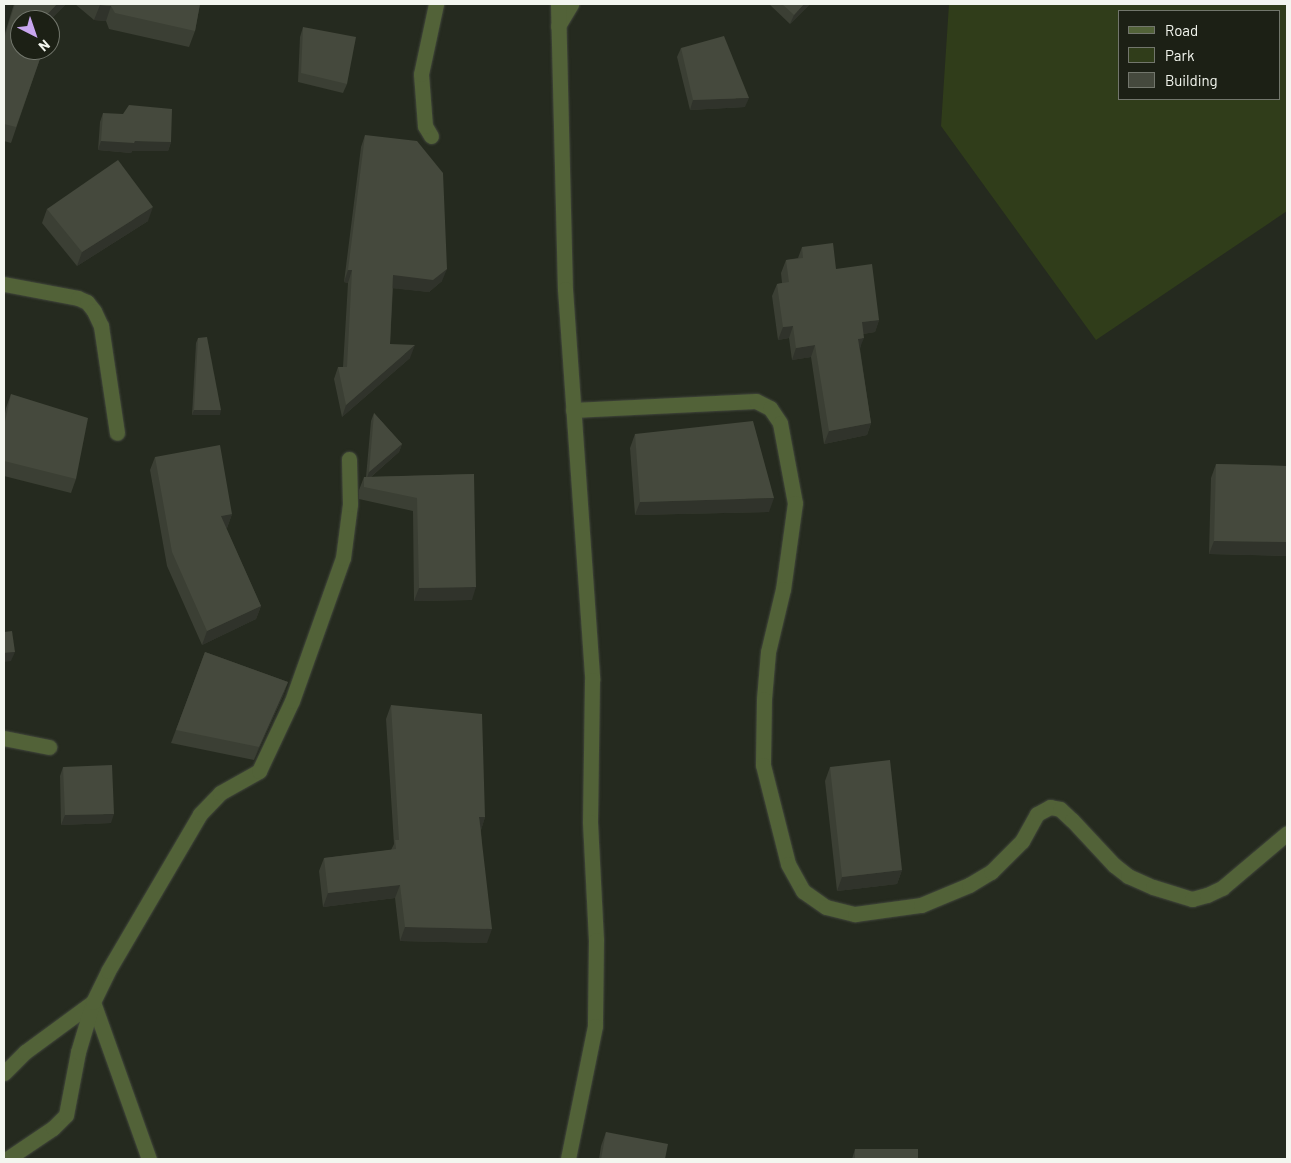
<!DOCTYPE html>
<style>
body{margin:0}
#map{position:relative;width:1291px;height:1163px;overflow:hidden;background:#252a1f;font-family:Barlow,sans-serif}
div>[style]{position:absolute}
.green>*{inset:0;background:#303d1a}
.roads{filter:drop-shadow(0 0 1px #42473c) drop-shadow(0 0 1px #42473c)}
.minor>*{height:15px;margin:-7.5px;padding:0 7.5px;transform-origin:7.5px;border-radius:7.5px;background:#526238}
.tertiary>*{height:15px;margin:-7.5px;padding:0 7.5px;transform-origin:7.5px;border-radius:7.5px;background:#526238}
.wall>*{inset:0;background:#3b3f34}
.shaded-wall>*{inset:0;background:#30332b}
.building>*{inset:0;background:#45493d}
span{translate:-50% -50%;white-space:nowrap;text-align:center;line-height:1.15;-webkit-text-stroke:4px #1c2015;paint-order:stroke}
.frame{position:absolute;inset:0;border:5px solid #f3f6ef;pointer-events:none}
.legend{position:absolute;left:1118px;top:10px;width:162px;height:90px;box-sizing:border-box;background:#1c2015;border:1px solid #72766c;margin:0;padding:6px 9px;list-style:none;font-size:15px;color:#f3f6ef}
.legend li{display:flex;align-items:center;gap:10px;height:25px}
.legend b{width:25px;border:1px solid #72766c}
.north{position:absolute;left:10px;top:10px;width:50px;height:50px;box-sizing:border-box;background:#1c2015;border:1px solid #72766c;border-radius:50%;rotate:139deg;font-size:14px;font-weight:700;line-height:20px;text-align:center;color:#f3f6ef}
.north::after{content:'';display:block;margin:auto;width:18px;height:22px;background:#c8a6ef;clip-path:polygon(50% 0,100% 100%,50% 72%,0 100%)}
</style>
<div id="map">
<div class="green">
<div style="clip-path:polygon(evenodd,949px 4px,1287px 4px,1287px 211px,1096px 340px,941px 126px,949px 4px,1120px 11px,1280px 11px,1280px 99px,1120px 99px,1120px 11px)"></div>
</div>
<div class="roads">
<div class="minor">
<div style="left:558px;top:26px;width:26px;rotate:-59deg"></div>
<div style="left:431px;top:136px;width:12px;rotate:-121deg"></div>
<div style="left:425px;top:126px;width:52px;rotate:-94.4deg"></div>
<div style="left:421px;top:74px;width:72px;rotate:-77.9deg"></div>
<div style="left:4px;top:284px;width:75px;rotate:10.7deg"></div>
<div style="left:78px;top:298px;width:10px;rotate:24deg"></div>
<div style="left:87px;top:302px;width:11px;rotate:52deg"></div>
<div style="left:94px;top:311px;width:17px;rotate:65deg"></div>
<div style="left:101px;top:326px;width:108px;rotate:81.5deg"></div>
<div style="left:573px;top:410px;width:183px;rotate:-2.8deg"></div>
<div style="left:756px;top:401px;width:16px;rotate:27deg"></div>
<div style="left:770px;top:408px;width:18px;rotate:56deg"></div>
<div style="left:780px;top:423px;width:81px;rotate:79.4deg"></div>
<div style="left:795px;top:503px;width:87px;rotate:97.9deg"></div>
<div style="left:783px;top:589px;width:65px;rotate:103.4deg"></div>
<div style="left:768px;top:652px;width:47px;rotate:94.9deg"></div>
<div style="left:764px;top:699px;width:66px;rotate:90.9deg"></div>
<div style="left:763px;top:765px;width:102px;rotate:75.8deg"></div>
<div style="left:788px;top:864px;width:31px;rotate:61deg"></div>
<div style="left:803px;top:891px;width:28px;rotate:35deg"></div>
<div style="left:826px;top:907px;width:30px;rotate:14deg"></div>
<div style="left:855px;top:914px;width:67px;rotate:-7.8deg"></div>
<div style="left:921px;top:905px;width:52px;rotate:-22.6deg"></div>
<div style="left:969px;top:885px;width:26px;rotate:-31deg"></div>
<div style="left:991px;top:872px;width:44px;rotate:-45deg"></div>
<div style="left:1022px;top:841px;width:31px;rotate:-61deg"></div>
<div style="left:1037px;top:814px;width:15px;rotate:-28deg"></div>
<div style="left:1050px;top:807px;width:10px;rotate:11deg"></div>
<div style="left:1060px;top:809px;width:16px;rotate:43deg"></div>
<div style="left:1072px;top:820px;width:62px;rotate:47deg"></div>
<div style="left:1114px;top:865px;width:18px;rotate:38deg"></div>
<div style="left:1128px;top:876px;width:27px;rotate:24deg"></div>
<div style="left:1153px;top:887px;width:41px;rotate:17.1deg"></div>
<div style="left:1192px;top:899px;width:16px;rotate:-15deg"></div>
<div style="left:1207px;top:895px;width:17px;rotate:-25deg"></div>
<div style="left:1222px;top:888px;width:85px;rotate:-40.2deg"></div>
<div style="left:4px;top:738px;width:46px;rotate:11.3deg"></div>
<div style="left:4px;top:1073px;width:30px;rotate:-45deg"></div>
<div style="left:25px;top:1052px;width:84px;rotate:-36.3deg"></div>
<div style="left:93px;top:1002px;width:167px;rotate:70.4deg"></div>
<div style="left:7px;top:1159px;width:55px;rotate:-34deg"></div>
<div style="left:53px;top:1128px;width:18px;rotate:-45deg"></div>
<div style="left:66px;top:1115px;width:64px;rotate:-79.2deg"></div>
<div style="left:78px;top:1052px;width:52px;rotate:-73.3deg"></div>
<div style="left:93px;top:1002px;width:34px;rotate:-64deg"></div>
<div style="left:108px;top:971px;width:182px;rotate:-59.6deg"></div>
<div style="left:200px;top:814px;width:29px;rotate:-46deg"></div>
<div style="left:220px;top:793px;width:45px;rotate:-29.4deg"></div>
<div style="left:259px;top:771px;width:77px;rotate:-64.8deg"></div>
<div style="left:292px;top:701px;width:152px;rotate:-70.4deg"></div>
<div style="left:343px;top:558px;width:54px;rotate:-82.6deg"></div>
<div style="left:350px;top:504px;width:45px;rotate:-91.3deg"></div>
</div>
<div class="tertiary">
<div style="left:558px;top:4px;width:285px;rotate:88.6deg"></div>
<div style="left:565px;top:289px;width:392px;rotate:86deg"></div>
<div style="left:592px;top:680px;width:142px;rotate:90.8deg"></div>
<div style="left:590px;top:822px;width:118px;rotate:87.1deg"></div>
<div style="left:596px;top:940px;width:86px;rotate:90.7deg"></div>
<div style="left:595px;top:1026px;width:136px;rotate:101.5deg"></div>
</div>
</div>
<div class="wall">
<div style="clip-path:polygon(14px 4px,66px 4px,50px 20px,20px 20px,43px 50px,11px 143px,4px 141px,4px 36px)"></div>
<div style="clip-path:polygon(75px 4px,200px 4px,195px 31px,189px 47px,109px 29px,106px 21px,94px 20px)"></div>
<div style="clip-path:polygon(769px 4px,810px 4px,790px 24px)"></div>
<div style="clip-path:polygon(303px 27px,347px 84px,343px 93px,298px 82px,300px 37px)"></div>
<div style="clip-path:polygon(681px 48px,745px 107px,690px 110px,677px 57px)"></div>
<div style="clip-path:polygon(103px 113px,171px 142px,168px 151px,132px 151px,131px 153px,98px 150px,100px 122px)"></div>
<div style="clip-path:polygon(365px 135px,442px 281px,429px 292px,393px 288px,390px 344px,410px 358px,342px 417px,334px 379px,338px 367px,343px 367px,348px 283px,344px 282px,361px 147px)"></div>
<div style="clip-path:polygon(47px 209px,148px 221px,77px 266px,42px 223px)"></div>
<div style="clip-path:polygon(802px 247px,836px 269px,879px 320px,875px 332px,863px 334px,860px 349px,871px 423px,867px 435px,824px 444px,811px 357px,792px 360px,789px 338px,778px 340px,772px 296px,777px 284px,782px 283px,781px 273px,786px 260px,798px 258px)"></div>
<div style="clip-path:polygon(198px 338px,220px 415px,192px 415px,196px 343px)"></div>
<div style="clip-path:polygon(11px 394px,76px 479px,71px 493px,4px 476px,4px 418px,6px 408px)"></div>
<div style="clip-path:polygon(374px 413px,402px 444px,399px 452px,371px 477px,474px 474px,472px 600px,414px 601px,413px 511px,359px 499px,359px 490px,364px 477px,366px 477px,371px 421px)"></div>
<div style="clip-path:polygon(635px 434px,769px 512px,635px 515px,630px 448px)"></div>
<div style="clip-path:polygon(155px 457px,232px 514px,227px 528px,226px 528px,261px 606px,256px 619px,202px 645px,167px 566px,150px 470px)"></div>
<div style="clip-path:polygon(1216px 464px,1287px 466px,1287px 556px,1209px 554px,1211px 478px)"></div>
<div style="clip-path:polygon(205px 652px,288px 682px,283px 696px,254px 760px,171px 743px)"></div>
<div style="clip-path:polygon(391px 705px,485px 817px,481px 830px,487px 943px,400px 941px,395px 898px,323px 907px,319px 871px,324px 858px,391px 850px,394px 844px,386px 719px)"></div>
<div style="clip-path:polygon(63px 767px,111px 823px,61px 825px,60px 776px)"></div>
<div style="clip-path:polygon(830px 767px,902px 870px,897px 884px,837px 891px,825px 781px)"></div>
<div style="clip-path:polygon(606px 1132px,665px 1159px,599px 1159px,601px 1146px)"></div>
<div style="clip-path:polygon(855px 1149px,918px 1159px,852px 1159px)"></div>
</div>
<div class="shaded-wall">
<div style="clip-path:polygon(57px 4px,66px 4px,50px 20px,42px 20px)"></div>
<div style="clip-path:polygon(804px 4px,810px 4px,790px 24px,794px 15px)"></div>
<div style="clip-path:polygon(100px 5px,111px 6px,106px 21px,94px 20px)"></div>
<div style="clip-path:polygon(749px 98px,745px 107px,690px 110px,693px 100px)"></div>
<div style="clip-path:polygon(101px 141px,135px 141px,171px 142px,168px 151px,132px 151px,131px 153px,98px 150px)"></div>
<div style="clip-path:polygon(153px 207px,148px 221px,77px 266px,82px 252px)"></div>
<div style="clip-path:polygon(447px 269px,442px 281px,429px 292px,389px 288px,393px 275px)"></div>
<div style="clip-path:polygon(348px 270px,352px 270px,348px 283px,344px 282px)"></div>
<div style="clip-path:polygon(879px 320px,875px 332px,857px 335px,862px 322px)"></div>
<div style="clip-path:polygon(793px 326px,789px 338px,778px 340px,783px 327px)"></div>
<div style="clip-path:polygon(864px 338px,859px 350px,858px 339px)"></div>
<div style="clip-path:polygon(415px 345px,410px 358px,342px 417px,346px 405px)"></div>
<div style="clip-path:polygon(815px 345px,811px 357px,792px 360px,796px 348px)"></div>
<div style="clip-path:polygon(194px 410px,221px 410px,220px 415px,192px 415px)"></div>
<div style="clip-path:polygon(871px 423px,867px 435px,824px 444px,829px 431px)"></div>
<div style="clip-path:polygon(402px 444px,399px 452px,366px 481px,369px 472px)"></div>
<div style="clip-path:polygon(774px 498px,769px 512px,635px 515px,640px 502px)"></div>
<div style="clip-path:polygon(232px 514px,227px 528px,216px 530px,221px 516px)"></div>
<div style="clip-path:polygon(1214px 541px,1287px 542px,1287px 556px,1209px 554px)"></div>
<div style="clip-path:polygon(476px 587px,472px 600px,414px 601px,419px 588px)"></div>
<div style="clip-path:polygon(261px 606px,256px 619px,202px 645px,207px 631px)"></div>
<div style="clip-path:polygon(15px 652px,11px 661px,4px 662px,4px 653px)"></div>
<div style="clip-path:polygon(288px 682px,283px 696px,254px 760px,259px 747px)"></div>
<div style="clip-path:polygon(114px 814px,111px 823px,61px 825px,65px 815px)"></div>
<div style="clip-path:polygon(479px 817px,485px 817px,481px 830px)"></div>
<div style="clip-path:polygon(902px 870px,897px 884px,837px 891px,842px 877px)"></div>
<div style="clip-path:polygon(400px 885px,395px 898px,323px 907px,328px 893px)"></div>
<div style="clip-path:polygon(405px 927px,492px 929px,487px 943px,400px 941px)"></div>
</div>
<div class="building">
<div style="clip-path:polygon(15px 4px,57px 4px,42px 20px,20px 20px,20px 50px,43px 50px,16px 127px,4px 124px,4px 39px)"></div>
<div style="clip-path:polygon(98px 4px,200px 4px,195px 31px,115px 13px,111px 6px,100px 5px)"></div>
<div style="clip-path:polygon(782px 4px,804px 4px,794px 15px)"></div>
<div style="clip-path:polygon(303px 27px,356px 37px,347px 84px,301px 73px)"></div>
<div style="clip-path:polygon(724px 36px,749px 98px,693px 100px,681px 48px)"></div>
<div style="clip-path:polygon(129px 105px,172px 109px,171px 142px,135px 141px,134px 143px,101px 141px,103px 113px,123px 114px)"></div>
<div style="clip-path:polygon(365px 135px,417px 141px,443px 173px,447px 269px,433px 280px,393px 275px,390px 344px,415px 345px,346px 405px,338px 367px,347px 367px,352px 270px,348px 270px)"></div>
<div style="clip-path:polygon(118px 160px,153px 207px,82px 252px,47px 209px)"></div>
<div style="clip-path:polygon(833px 243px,836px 269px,872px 264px,879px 320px,862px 322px,864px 338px,858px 339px,871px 423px,829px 431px,815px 345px,796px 348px,793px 326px,783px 327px,777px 284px,789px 282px,786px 260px,803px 258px,802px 247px)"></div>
<div style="clip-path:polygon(207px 337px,221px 410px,194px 410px,198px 338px)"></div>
<div style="clip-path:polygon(11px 394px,88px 418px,76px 479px,4px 461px,4px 426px)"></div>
<div style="clip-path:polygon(374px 413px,402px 444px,369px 472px)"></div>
<div style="clip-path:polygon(753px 421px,774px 498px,640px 502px,635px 434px)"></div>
<div style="clip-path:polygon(220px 445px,232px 514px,221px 516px,261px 606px,207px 631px,172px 552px,155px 457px)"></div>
<div style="clip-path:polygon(1216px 464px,1287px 466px,1287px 542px,1214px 541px)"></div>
<div style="clip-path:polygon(474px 474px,476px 587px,419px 588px,417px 498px,364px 487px,364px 477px)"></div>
<div style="clip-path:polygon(12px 631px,15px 652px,4px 653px,4px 632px)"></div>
<div style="clip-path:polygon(205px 652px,288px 682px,259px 747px,176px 730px)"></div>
<div style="clip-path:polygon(391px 705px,482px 714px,485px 817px,479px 817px,492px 929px,405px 927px,400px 885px,328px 893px,324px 858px,396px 849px,395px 840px,399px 840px)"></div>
<div style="clip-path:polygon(890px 760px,902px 870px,842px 877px,830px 767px)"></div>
<div style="clip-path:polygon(112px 765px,114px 814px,65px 815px,63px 767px)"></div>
<div style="clip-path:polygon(606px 1132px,668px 1144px,665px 1159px,601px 1159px)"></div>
<div style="clip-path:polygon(855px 1149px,918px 1149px,918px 1159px,855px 1159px)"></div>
</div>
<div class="frame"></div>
<ul class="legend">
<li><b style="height:6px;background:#526238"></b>Road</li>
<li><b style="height:14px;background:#303d1a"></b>Park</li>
<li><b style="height:14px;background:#45493d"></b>Building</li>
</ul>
<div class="north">N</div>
</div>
